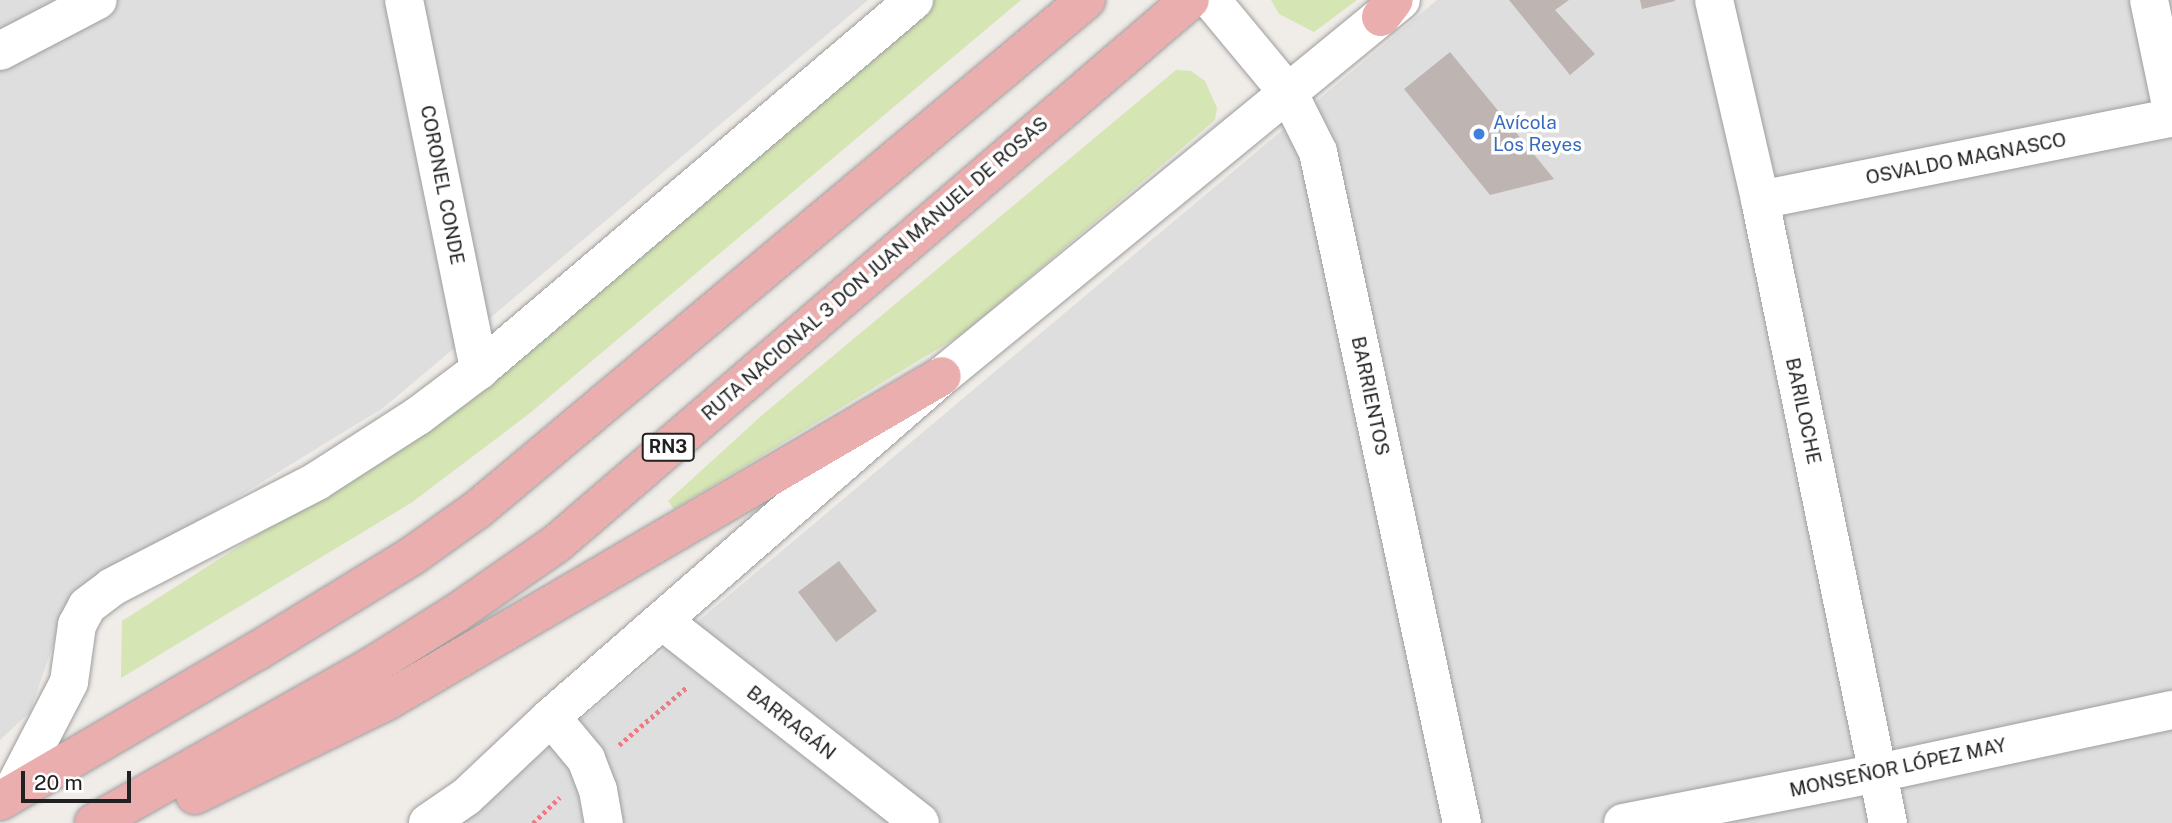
<!DOCTYPE html>
<meta charset="utf-8">
<style>
body{margin:0}
#map{position:relative;width:2172px;height:823px;overflow:hidden;background:#f0ece8;font-family:"Public Sans",sans-serif}
div>[style]{position:absolute}
.residential>*{inset:0;background:#dfdede}
.grass>*{inset:0;background:#d5e5b3}
.building>*{inset:0;background:#beb4b1}
.path>*{height:4.5px;margin-top:-2.25px;transform-origin:0;background:repeating-linear-gradient(90deg,#ee7b84 0 3.5px,transparent 0 7px)}
.roads{filter:drop-shadow(0 0 2px #9e9e9e) drop-shadow(0 0 2px #9e9e9e)}
.minor>*{height:38px;margin:-19px;padding:0 19px;transform-origin:19px;border-radius:19px;background:#fff}
.tertiary>*{height:38px;margin:-19px;padding:0 19px;transform-origin:19px;border-radius:19px;background:#fff}
.trunk>*{height:38px;margin:-19px;padding:0 19px;transform-origin:19px;border-radius:19px;background:#eaaeae}
.dots>*{width:19px;height:19px;translate:-50% -50%;box-sizing:border-box;border:4px solid #fff;border-radius:50%}
span{translate:-50% -50%;white-space:nowrap;text-align:center;line-height:1.15;-webkit-text-stroke:7px #fff;paint-order:stroke}
.shield-label span{padding:2px 5px;background:#fff;border:2px solid;border-radius:5px;-webkit-text-stroke-width:0}
.shield-label{font-size:18px;color:#212121;font-weight:700}
.shop-label{font-size:19px;color:#366cbe}
.left{translate:0 -50%;text-align:left}
.street-label{font-size:19px;color:#212121}
.scale{position:absolute;left:21px;top:771px;width:110px;height:32px;box-sizing:border-box;border:4px solid #212121;border-top:0;padding-left:9px;font-size:21px;line-height:24px;white-space:nowrap;color:#212121;-webkit-text-stroke:5px #fff;paint-order:stroke}
</style>
<div id="map">
<div class="residential">
<div style="clip-path:polygon(0 0,868px 0,383px 408px,68px 601px,30px 712px,0 740px)"></div>
<div style="clip-path:polygon(1437px 0,2172px 0,2172px 823px,458px 823px)"></div>
</div>
<div class="grass">
<div style="clip-path:polygon(934px 0,1021px 0,530px 413px,411px 503px,121px 678px,122px 621px,387px 452px,493px 373px)"></div>
<div style="clip-path:polygon(1271px 0,1357px 0,1314px 32px,1279px 14px)"></div>
<div style="clip-path:polygon(1176px 70px,1191px 71px,1205px 81px,1217px 108px,1215px 120px,964px 333px,674px 509px,668px 501px,760px 417px)"></div>
</div>
<div class="building">
<div style="clip-path:polygon(1509px 0,1569px 0,1555px 10px,1595px 54px,1570px 75px)"></div>
<div style="clip-path:polygon(1640px 0,1675px 0,1675px 1px,1642px 9px)"></div>
<div style="clip-path:polygon(1450px 52px,1554px 179px,1490px 195px,1404px 89px)"></div>
<div style="clip-path:polygon(839px 561px,877px 611px,836px 642px,798px 592px)"></div>
</div>
<div class="path">
<div style="left:619px;top:745px;width:89px;rotate:-40.5deg"></div>
<div style="left:533px;top:823px;width:37px;rotate:-44deg"></div>
</div>
<div class="roads">
<div class="minor">
<div style="left:404px;top:0;width:378px;rotate:78.5deg"></div>
<div style="left:1211px;top:0;width:122px;rotate:50.3deg"></div>
<div style="left:1289px;top:94px;width:65px;rotate:63.4deg"></div>
<div style="left:1318px;top:152px;width:686px;rotate:77.89deg"></div>
<div style="left:1714px;top:0;width:205px;rotate:77deg"></div>
<div style="left:1760px;top:200px;width:636px;rotate:78.39deg"></div>
<div style="left:2149px;top:0;width:112px;rotate:78.2deg"></div>
<div style="left:0;top:51px;width:110px;rotate:-27.5deg"></div>
<div style="left:1760px;top:200px;width:420px;rotate:-11.3deg"></div>
<div style="left:664px;top:622px;width:325px;rotate:38.1deg"></div>
<div style="left:551px;top:717px;width:55px;rotate:50.2deg"></div>
<div style="left:586px;top:759px;width:33px;rotate:69deg"></div>
<div style="left:598px;top:790px;width:34px;rotate:80deg"></div>
<div style="left:1623px;top:823px;width:260px;rotate:-11.1deg"></div>
<div style="left:1878px;top:773px;width:301px;rotate:-12.1deg"></div>
</div>
<div class="tertiary">
<div style="left:11px;top:794px;width:126px;rotate:-62.6deg"></div>
<div style="left:69px;top:682px;width:58px;rotate:-82deg"></div>
<div style="left:77px;top:625px;width:21px;rotate:-62deg"></div>
<div style="left:87px;top:606px;width:31px;rotate:-37deg"></div>
<div style="left:112px;top:587px;width:231px;rotate:-27.3deg"></div>
<div style="left:317px;top:481px;width:120px;rotate:-32.8deg"></div>
<div style="left:418px;top:416px;width:76px;rotate:-37deg"></div>
<div style="left:479px;top:370px;width:571px;rotate:-40.38deg"></div>
<div style="left:428px;top:823px;width:46px;rotate:-34.4deg"></div>
<div style="left:466px;top:797px;width:117px;rotate:-43.3deg"></div>
<div style="left:551px;top:717px;width:519px;rotate:-41.09deg"></div>
<div style="left:942px;top:376px;width:593px;rotate:-39.32deg"></div>
</div>
<div class="trunk">
<div style="left:1381px;top:17px;width:21px;rotate:-53deg"></div>
<div style="left:195px;top:795px;width:212px;rotate:-26.1deg"></div>
<div style="left:385px;top:702px;width:645px;rotate:-30.34deg"></div>
<div style="left:0;top:801px;width:298px;rotate:-30.3deg"></div>
<div style="left:257px;top:651px;width:182px;rotate:-31.5deg"></div>
<div style="left:412px;top:556px;width:81px;rotate:-35.5deg"></div>
<div style="left:478px;top:509px;width:793px;rotate:-39.94deg"></div>
<div style="left:94px;top:823px;width:316px;rotate:-29.4deg"></div>
<div style="left:369px;top:668px;width:105px;rotate:-32.2deg"></div>
<div style="left:458px;top:612px;width:119px;rotate:-34.8deg"></div>
<div style="left:556px;top:544px;width:835px;rotate:-40.63deg"></div>
</div>
</div>
<div class="dots">
<div style="left:1479px;top:134px;background:#3f7fe0"></div>
</div>
<div class="shield-label">
<span style="left:668px;top:447px">RN3</span>
</div>
<div class="shop-label">
<span class="left" style="left:1493px;top:134px">Avícola<br>Los Reyes</span>
</div>
<div class="street-label">
<span style="left:1966px;top:159px;rotate:-11deg">OSVALDO MAGNASCO</span>
<span style="left:442px;top:185px;rotate:79deg">CORONEL CONDE</span>
<span style="left:875px;top:269px;rotate:-41deg">RUTA NACIONAL 3 DON JUAN MANUEL DE ROSAS</span>
<span style="left:1370px;top:396px;rotate:78deg">BARRIENTOS</span>
<span style="left:1803px;top:411px;rotate:78deg">BARILOCHE</span>
<span style="left:791px;top:723px;rotate:38deg">BARRAGÁN</span>
<span style="left:1898px;top:768px;rotate:-12deg">MONSEÑOR LÓPEZ MAY</span>
</div>
<div class="scale">20 m</div>
</div>
